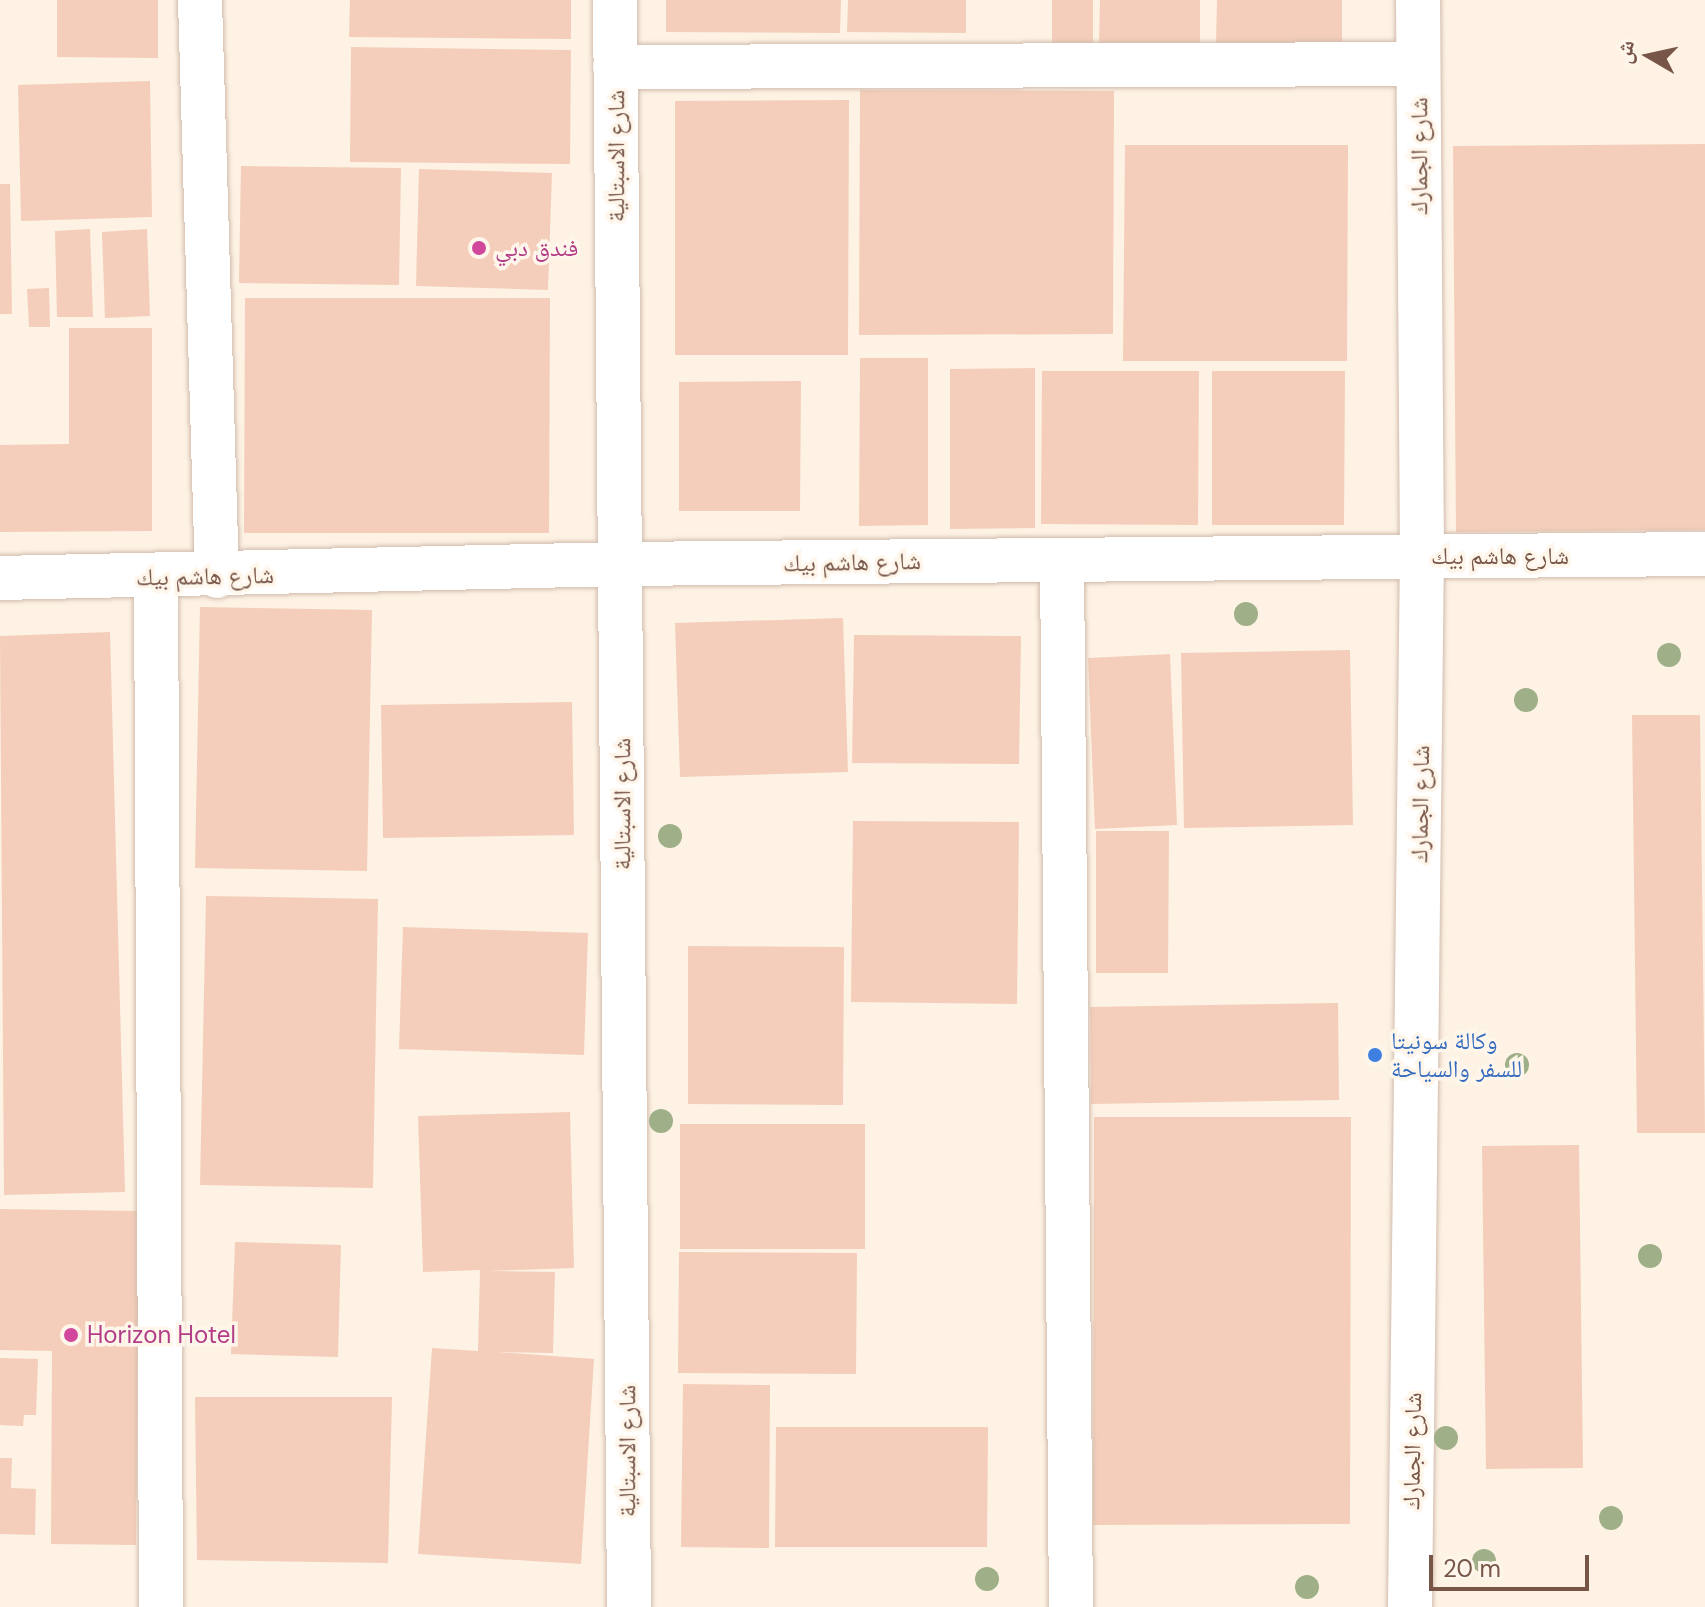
<!DOCTYPE html>
<meta charset="utf-8">
<style>
body{margin:0}
#map{position:relative;width:1705px;height:1607px;overflow:hidden;background:#fdf2e4;font-family:"DM Sans","Noto Naskh Arabic",sans-serif}
div>[style]{position:absolute}
.building>*{inset:0;background:#f4ceba}
.roads{filter:drop-shadow(0 0 2px #d1bbac) drop-shadow(0 0 2px #d1bbac)}
.street>*{height:44px;margin:-22px;padding:0 22px;transform-origin:22px;border-radius:22px;background:#fff}
.trees>*{width:24px;height:24px;margin:-12px;border-radius:50%;background:#9faf88}
.dots>*{width:22px;height:22px;translate:-50% -50%;box-sizing:border-box;border:4px solid #fff6eb;border-radius:50%}
span{translate:-50% -50%;white-space:nowrap;text-align:center;line-height:1.15;-webkit-text-stroke:7px #fff6eb;paint-order:stroke}
.street-label{font-size:24px;color:#775648}
.hotel-label{font-size:24px;color:#b23c85}
.left{translate:0 -50%;text-align:left}
.shop-label{font-size:24px;color:#366cbe}
.north{position:absolute;left:1609px;top:16px;width:80px;height:80px;-webkit-text-stroke:6px #fff6eb;paint-order:stroke;rotate:279deg;font-size:22px;font-weight:700;line-height:32px;text-align:center;color:#775648}
.north::after{content:'';display:block;margin:auto;width:28px;height:36px;background:#775648;clip-path:polygon(50% 0,100% 100%,50% 72%,0 100%)}
.scale{position:absolute;left:1429px;top:1555px;width:160px;height:36px;box-sizing:border-box;border:4px solid #775648;border-top:0;padding-left:10px;font-size:24px;line-height:28px;white-space:nowrap;color:#775648;-webkit-text-stroke:6px #fff6eb;paint-order:stroke}
</style>
<div id="map">
<div class="building">
<div style="clip-path:polygon(57px 0,158px 0,158px 58px,57px 57px)"></div>
<div style="clip-path:polygon(350px 0,571px 0,571px 39px,349px 37px)"></div>
<div style="clip-path:polygon(666px 0,841px 0,840px 33px,666px 32px)"></div>
<div style="clip-path:polygon(848px 0,966px 0,966px 33px,847px 32px)"></div>
<div style="clip-path:polygon(1052px 0,1093px 0,1093px 47px,1052px 46px)"></div>
<div style="clip-path:polygon(1100px 0,1200px 0,1200px 45px,1099px 45px)"></div>
<div style="clip-path:polygon(1217px 0,1342px 0,1342px 44px,1216px 44px)"></div>
<div style="clip-path:polygon(351px 47px,571px 50px,570px 164px,350px 162px)"></div>
<div style="clip-path:polygon(150px 81px,152px 217px,21px 221px,18px 85px)"></div>
<div style="clip-path:polygon(860px 90px,1114px 91px,1113px 334px,859px 335px)"></div>
<div style="clip-path:polygon(849px 100px,848px 355px,675px 355px,675px 101px)"></div>
<div style="clip-path:polygon(1705px 144px,1705px 530px,1456px 532px,1453px 146px)"></div>
<div style="clip-path:polygon(1125px 145px,1348px 145px,1347px 361px,1123px 361px)"></div>
<div style="clip-path:polygon(241px 166px,401px 168px,399px 285px,239px 283px)"></div>
<div style="clip-path:polygon(419px 169px,552px 173px,548px 290px,416px 286px)"></div>
<div style="clip-path:polygon(0 184px,10px 184px,12px 314px,0 314px)"></div>
<div style="clip-path:polygon(90px 229px,93px 317px,57px 317px,55px 231px)"></div>
<div style="clip-path:polygon(147px 229px,150px 316px,105px 318px,102px 232px)"></div>
<div style="clip-path:polygon(49px 288px,50px 327px,29px 327px,27px 289px)"></div>
<div style="clip-path:polygon(245px 298px,550px 298px,549px 533px,244px 533px)"></div>
<div style="clip-path:polygon(69px 328px,152px 328px,152px 531px,0 532px,0 445px,69px 444px)"></div>
<div style="clip-path:polygon(860px 358px,928px 358px,928px 525px,859px 526px)"></div>
<div style="clip-path:polygon(1035px 368px,1035px 528px,950px 529px,950px 369px)"></div>
<div style="clip-path:polygon(1042px 371px,1199px 371px,1198px 525px,1041px 524px)"></div>
<div style="clip-path:polygon(1212px 371px,1345px 371px,1344px 525px,1212px 525px)"></div>
<div style="clip-path:polygon(801px 381px,800px 511px,679px 511px,679px 382px)"></div>
<div style="clip-path:polygon(200px 607px,372px 610px,367px 871px,195px 868px)"></div>
<div style="clip-path:polygon(843px 618px,848px 772px,680px 777px,675px 623px)"></div>
<div style="clip-path:polygon(110px 632px,125px 1192px,4px 1195px,0 636px)"></div>
<div style="clip-path:polygon(854px 635px,1021px 636px,1019px 764px,852px 763px)"></div>
<div style="clip-path:polygon(1350px 650px,1353px 825px,1184px 828px,1181px 653px)"></div>
<div style="clip-path:polygon(1170px 654px,1177px 825px,1095px 829px,1088px 658px)"></div>
<div style="clip-path:polygon(572px 702px,574px 835px,383px 838px,381px 705px)"></div>
<div style="clip-path:polygon(1632px 715px,1700px 715px,1705px 1133px,1637px 1133px)"></div>
<div style="clip-path:polygon(853px 821px,1019px 822px,1017px 1004px,851px 1002px)"></div>
<div style="clip-path:polygon(1096px 831px,1169px 831px,1168px 973px,1096px 973px)"></div>
<div style="clip-path:polygon(206px 896px,378px 899px,373px 1188px,200px 1185px)"></div>
<div style="clip-path:polygon(403px 927px,588px 933px,584px 1055px,399px 1049px)"></div>
<div style="clip-path:polygon(688px 946px,844px 947px,843px 1105px,688px 1104px)"></div>
<div style="clip-path:polygon(1338px 1003px,1339px 1100px,1091px 1104px,1090px 1007px)"></div>
<div style="clip-path:polygon(570px 1112px,574px 1268px,487px 1271px,555px 1272px,553px 1353px,497px 1352px,594px 1359px,581px 1564px,418px 1554px,432px 1348px,478px 1351px,480px 1270px,423px 1272px,418px 1116px)"></div>
<div style="clip-path:polygon(1094px 1117px,1351px 1117px,1350px 1524px,1093px 1525px)"></div>
<div style="clip-path:polygon(680px 1124px,865px 1124px,865px 1249px,680px 1249px)"></div>
<div style="clip-path:polygon(1579px 1145px,1583px 1468px,1486px 1469px,1482px 1146px)"></div>
<div style="clip-path:polygon(0 1209px,139px 1211px,136px 1545px,51px 1544px,52px 1351px,0 1350px)"></div>
<div style="clip-path:polygon(235px 1242px,341px 1245px,338px 1357px,231px 1354px)"></div>
<div style="clip-path:polygon(679px 1252px,857px 1253px,856px 1374px,678px 1373px)"></div>
<div style="clip-path:polygon(0 1358px,38px 1359px,36px 1415px,24px 1415px,23px 1426px,0 1425px)"></div>
<div style="clip-path:polygon(683px 1384px,770px 1385px,769px 1548px,681px 1547px)"></div>
<div style="clip-path:polygon(195px 1397px,392px 1397px,388px 1563px,197px 1560px)"></div>
<div style="clip-path:polygon(776px 1427px,988px 1427px,987px 1547px,775px 1547px)"></div>
<div style="clip-path:polygon(0 1458px,12px 1458px,11px 1488px,36px 1489px,35px 1535px,0 1534px)"></div>
</div>
<div class="roads">
<div class="street">
<div style="left:200px;top:0;width:576px;rotate:88.31deg"></div>
<div style="left:615px;top:0;width:1607px;rotate:89.5deg"></div>
<div style="left:615px;top:67px;width:803px;rotate:-0.21deg"></div>
<div style="left:1062px;top:560px;width:1047px;rotate:89.51deg"></div>
<div style="left:156px;top:577px;width:1030px;rotate:89.72deg"></div>
<div style="left:0;top:578px;width:620px;rotate:-1.29deg"></div>
<div style="left:620px;top:564px;width:1085px;rotate:-0.53deg"></div>
<div style="left:1410px;top:1607px;width:1051px;rotate:-89.35deg"></div>
<div style="left:1422px;top:556px;width:556px;rotate:-90.41deg"></div>
</div>
</div>
<div class="trees">
<div style="left:1246px;top:614px"></div>
<div style="left:1669px;top:655px"></div>
<div style="left:1526px;top:700px"></div>
<div style="left:670px;top:836px"></div>
<div style="left:1517px;top:1065px"></div>
<div style="left:661px;top:1121px"></div>
<div style="left:1650px;top:1256px"></div>
<div style="left:1446px;top:1438px"></div>
<div style="left:1611px;top:1518px"></div>
<div style="left:1484px;top:1561px"></div>
<div style="left:987px;top:1579px"></div>
<div style="left:1307px;top:1587px"></div>
</div>
<div class="dots">
<div style="left:479px;top:248px;background:#d1479c"></div>
<div style="left:1375px;top:1055px;background:#3f7fe0"></div>
<div style="left:71px;top:1335px;background:#d1479c"></div>
</div>
<div class="street-label">
<span style="left:616px;top:156px;rotate:-90deg">شارع الاسبتالية</span>
<span style="left:1419px;top:156px;rotate:-90deg">شارع الجمارك</span>
<span style="left:1500px;top:556px">شارع هاشم بيك</span>
<span style="left:852px;top:562px;rotate:-1deg">شارع هاشم بيك</span>
<span style="left:205px;top:576px;rotate:-1deg">شارع هاشم بيك</span>
<span style="left:622px;top:804px;rotate:-90deg">شارع الاسبتالية</span>
<span style="left:1420px;top:804px;rotate:-89deg">شارع الجمارك</span>
<span style="left:627px;top:1451px;rotate:-90deg">شارع الاسبتالية</span>
<span style="left:1412px;top:1451px;rotate:-89deg">شارع الجمارك</span>
</div>
<div class="hotel-label">
<span class="left" style="left:495px;top:248px">فندق دبي</span>
<span class="left" style="left:87px;top:1335px">Horizon Hotel</span>
</div>
<div class="shop-label">
<span class="left" style="left:1391px;top:1055px">وكالة سونيتا<br>للسفر والسياحة</span>
</div>
<div class="north">ش</div>
<div class="scale">20 m</div>
</div>
